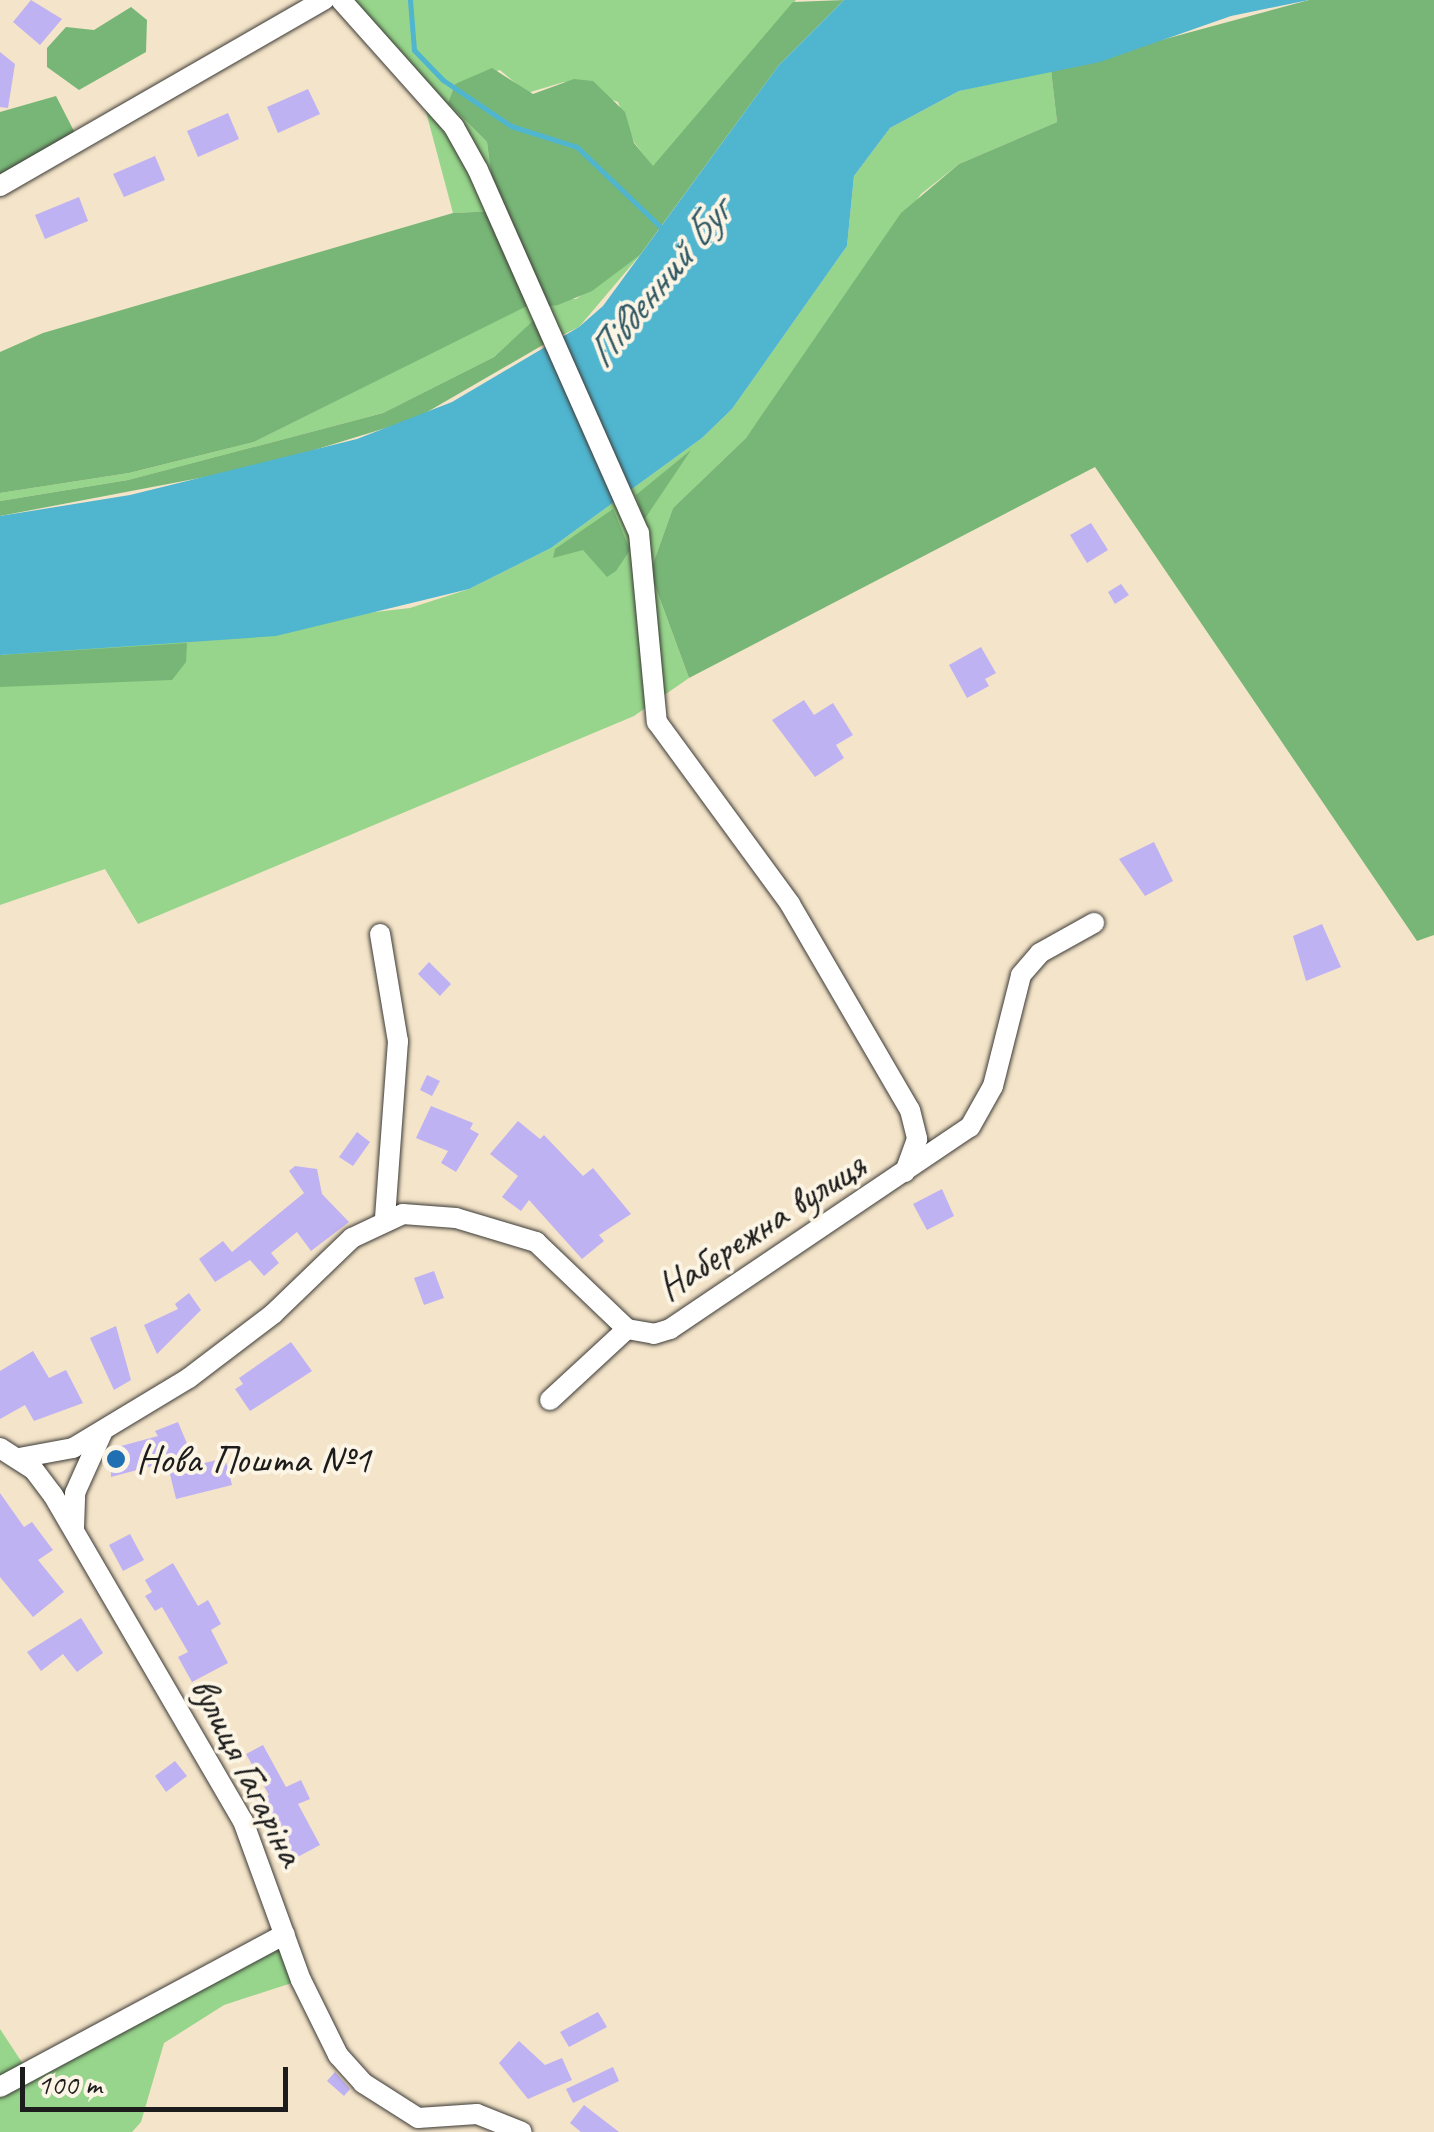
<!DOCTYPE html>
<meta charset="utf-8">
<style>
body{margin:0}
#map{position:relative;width:1434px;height:2132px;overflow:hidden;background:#f4e4c9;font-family:Caveat,sans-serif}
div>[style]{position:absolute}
.green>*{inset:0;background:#96d58b}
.forest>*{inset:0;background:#78b677}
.water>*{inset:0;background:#50b5cf}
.stream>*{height:5px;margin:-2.5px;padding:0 2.5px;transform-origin:2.5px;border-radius:2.5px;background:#50b5cf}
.building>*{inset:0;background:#bfb2f3}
.roads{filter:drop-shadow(0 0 2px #3c3a36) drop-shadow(0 0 2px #3c3a36)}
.minor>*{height:20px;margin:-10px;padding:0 10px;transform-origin:10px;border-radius:10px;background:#fff}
.dots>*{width:28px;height:28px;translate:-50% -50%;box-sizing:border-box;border:5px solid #fcf5e5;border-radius:50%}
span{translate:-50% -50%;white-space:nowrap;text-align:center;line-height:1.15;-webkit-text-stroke:8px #fcf5e5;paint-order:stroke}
.street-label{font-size:40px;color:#1c1c1c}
.poi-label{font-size:40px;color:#1c1c1c}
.left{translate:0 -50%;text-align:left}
.water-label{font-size:42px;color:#315964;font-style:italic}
.scale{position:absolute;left:20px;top:2067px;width:268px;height:45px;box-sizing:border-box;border:5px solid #1c1c1c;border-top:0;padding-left:12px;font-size:30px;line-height:35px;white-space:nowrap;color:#1c1c1c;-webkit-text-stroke:8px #fcf5e5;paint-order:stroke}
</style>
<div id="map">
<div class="green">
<div style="clip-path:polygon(330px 0,796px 0,653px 167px,634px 142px,618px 102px,564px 82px,527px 93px,500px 70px,455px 84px,448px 103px,487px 142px,496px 211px,453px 213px,425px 108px)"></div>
<div style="clip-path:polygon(1051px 70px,1057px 122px,959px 164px,921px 194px,746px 438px,673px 508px,650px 572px,689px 678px,634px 716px,138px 924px,105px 869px,0 905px,0 655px,410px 608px,469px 589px,551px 548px,702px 438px,732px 409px,847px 246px,854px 176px,890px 128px,959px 91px)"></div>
<div style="clip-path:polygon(640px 255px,579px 327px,548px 342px,536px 319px,494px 357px,383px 413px,128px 480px,0 501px,0 493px,129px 473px,254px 442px,538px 300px,576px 299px)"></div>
<div style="clip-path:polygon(285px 1934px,301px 1980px,224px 2005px,164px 2043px,141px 2122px,132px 2132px,0 2132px,0 2029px,27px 2070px)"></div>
</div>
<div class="forest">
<div style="clip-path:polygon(844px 0,779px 65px,640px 255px,592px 291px,558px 305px,541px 307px,537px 301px,254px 442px,129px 473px,0 493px,0 352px,43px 333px,453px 213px,496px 211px,487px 142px,448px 103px,455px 84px,492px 68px,533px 94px,574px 79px,593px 81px,625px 112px,634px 143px,653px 166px,793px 2px)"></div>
<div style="clip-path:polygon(1309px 0,1434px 0,1434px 935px,1417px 941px,1095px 467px,689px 678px,650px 572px,673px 508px,746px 438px,901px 213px,959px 164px,1057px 122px,1051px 70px)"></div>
<div style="clip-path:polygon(131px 7px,147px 20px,146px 52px,79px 90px,47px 67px,47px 48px,66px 27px,94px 30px)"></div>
<div style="clip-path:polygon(56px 96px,76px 135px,0 176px,0 112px)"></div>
<div style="clip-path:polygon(536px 318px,548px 342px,415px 419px,262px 466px,0 516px,0 501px,128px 480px,383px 413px,494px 357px)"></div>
<div style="clip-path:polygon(691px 450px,644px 520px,636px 495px)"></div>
<div style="clip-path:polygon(613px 509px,630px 550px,616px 571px,607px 577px,583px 550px,553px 558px,555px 549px)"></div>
<div style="clip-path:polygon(187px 643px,186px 662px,172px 680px,0 687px,0 655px)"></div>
</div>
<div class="water">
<div style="clip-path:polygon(844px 0,1309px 0,1231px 16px,1100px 62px,959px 91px,890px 128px,854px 176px,847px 246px,732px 409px,702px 438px,551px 548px,469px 589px,276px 636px,0 655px,0 516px,130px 495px,357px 439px,452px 402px,579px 327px,603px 306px,779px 65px)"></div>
</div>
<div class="stream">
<div style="left:410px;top:0;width:50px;rotate:85.4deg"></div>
<div style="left:414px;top:50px;width:42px;rotate:46deg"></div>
<div style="left:443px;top:80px;width:82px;rotate:34.1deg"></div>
<div style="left:511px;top:126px;width:69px;rotate:17.7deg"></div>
<div style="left:577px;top:147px;width:123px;rotate:43.7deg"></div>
</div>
<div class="building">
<div style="clip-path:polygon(31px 0,62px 19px,40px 45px,13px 22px)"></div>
<div style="clip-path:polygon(0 52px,15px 64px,8px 108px,0 107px)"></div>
<div style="clip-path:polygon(308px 89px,320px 114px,278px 133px,267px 107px)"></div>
<div style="clip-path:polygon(228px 113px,239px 139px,198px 157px,187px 131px)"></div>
<div style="clip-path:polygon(155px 156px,165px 180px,124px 197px,113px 174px)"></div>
<div style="clip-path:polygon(79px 197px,88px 221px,45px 239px,35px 215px)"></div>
<div style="clip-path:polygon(1091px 523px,1108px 550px,1087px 563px,1070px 535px)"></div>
<div style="clip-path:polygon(1121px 584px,1129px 595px,1115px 604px,1108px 592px)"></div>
<div style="clip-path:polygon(981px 647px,996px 673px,985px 679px,989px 686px,967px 698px,949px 665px)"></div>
<div style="clip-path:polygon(804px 700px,814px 715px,833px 703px,853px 735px,836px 745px,844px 758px,815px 777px,772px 720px)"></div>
<div style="clip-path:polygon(1154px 842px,1173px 881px,1145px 896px,1119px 859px)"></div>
<div style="clip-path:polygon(1322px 924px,1341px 967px,1306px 981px,1293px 936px)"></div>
<div style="clip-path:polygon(429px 962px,451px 984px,440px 996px,418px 974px)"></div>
<div style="clip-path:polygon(427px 1075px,440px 1081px,432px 1096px,420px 1090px)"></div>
<div style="clip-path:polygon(431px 1106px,473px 1123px,470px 1129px,479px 1134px,456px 1172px,441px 1163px,448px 1151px,416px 1138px)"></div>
<div style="clip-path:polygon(518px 1121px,540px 1139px,544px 1135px,583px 1176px,593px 1168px,631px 1214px,599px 1235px,604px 1241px,582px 1259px,529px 1200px,521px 1211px,502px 1197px,518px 1176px,490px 1154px)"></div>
<div style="clip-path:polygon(357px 1132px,370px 1142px,353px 1166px,339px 1157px)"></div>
<div style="clip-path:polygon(295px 1166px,317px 1169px,322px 1194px,349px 1222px,311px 1251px,297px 1232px,271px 1253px,279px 1263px,264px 1276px,250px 1260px,215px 1282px,199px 1259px,223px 1241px,232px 1252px,304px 1193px,289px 1171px)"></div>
<div style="clip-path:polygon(942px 1189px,954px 1216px,927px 1230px,913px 1204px)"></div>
<div style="clip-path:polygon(434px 1271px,444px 1298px,424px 1305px,414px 1278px)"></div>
<div style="clip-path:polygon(189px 1293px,201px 1310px,157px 1354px,144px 1325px,178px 1309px,175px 1304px)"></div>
<div style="clip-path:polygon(116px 1326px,131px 1380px,114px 1390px,90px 1338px)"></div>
<div style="clip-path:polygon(291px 1342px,312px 1371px,250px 1411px,235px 1389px,243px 1384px,239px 1378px)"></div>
<div style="clip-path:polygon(33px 1351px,49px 1378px,66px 1370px,83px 1403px,34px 1421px,25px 1405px,0 1419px,0 1371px)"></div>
<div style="clip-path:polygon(178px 1422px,196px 1465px,225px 1458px,232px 1485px,176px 1499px,167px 1462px,111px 1477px,110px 1449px,158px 1436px,155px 1431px)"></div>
<div style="clip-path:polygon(0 1493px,24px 1527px,32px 1522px,53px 1550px,38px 1560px,64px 1592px,33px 1617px,0 1577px)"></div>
<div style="clip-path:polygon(130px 1534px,144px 1560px,123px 1571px,109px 1545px)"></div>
<div style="clip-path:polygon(173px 1563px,198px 1606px,208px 1600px,221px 1624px,211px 1630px,228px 1663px,192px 1682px,178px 1657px,188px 1652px,162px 1607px,155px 1611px,145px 1596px,152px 1592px,145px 1580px)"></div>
<div style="clip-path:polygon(81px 1618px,103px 1653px,77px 1672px,63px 1654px,41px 1671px,27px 1652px)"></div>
<div style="clip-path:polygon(263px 1745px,286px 1787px,301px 1780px,310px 1799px,298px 1804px,320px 1845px,292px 1860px,270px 1818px,260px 1823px,251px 1804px,269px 1795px,246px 1754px)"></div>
<div style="clip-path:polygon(175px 1761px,187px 1776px,166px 1792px,155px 1776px)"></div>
<div style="clip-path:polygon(598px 2012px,607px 2027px,569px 2047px,560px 2032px)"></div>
<div style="clip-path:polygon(519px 2041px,545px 2065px,562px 2058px,572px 2080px,528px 2099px,499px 2063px)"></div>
<div style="clip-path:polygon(613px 2067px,619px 2081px,573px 2103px,566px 2089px)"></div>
<div style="clip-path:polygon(335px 2072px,350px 2089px,344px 2096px,327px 2081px)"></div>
<div style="clip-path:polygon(584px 2105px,619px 2132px,581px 2132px,570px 2123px)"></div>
</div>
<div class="roads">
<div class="minor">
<div style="left:341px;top:0;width:170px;rotate:48.3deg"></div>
<div style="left:454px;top:127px;width:49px;rotate:60.8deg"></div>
<div style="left:478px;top:170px;width:397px;rotate:66.1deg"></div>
<div style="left:639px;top:533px;width:190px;rotate:84.6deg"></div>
<div style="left:657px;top:722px;width:225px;rotate:53.8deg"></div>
<div style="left:790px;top:904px;width:238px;rotate:59.8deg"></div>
<div style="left:910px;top:1110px;width:30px;rotate:76deg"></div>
<div style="left:917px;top:1139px;width:35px;rotate:110deg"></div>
<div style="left:0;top:186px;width:374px;rotate:-29.9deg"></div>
<div style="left:380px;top:934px;width:109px;rotate:80.5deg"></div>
<div style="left:398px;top:1041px;width:177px;rotate:94.2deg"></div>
<div style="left:550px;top:1400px;width:105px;rotate:-42.7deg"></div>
<div style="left:0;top:1448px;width:40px;rotate:32.9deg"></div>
<div style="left:34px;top:1470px;width:31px;rotate:53deg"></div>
<div style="left:53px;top:1495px;width:377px;rotate:59.8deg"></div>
<div style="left:243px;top:1821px;width:169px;rotate:70deg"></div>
<div style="left:301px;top:1980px;width:84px;rotate:63.7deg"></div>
<div style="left:338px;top:2055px;width:38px;rotate:48deg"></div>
<div style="left:363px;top:2083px;width:65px;rotate:32.5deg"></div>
<div style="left:418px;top:2118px;width:59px;rotate:-3.9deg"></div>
<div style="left:477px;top:2114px;width:48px;rotate:21.8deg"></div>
<div style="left:19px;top:1458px;width:55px;rotate:-10.5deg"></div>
<div style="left:73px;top:1448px;width:135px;rotate:-31.1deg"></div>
<div style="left:189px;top:1378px;width:106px;rotate:-37.3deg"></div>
<div style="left:273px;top:1314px;width:110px;rotate:-43.9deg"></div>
<div style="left:352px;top:1238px;width:56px;rotate:-25.2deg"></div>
<div style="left:403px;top:1214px;width:53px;rotate:4.3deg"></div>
<div style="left:456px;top:1218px;width:84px;rotate:16.7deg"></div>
<div style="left:536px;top:1242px;width:126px;rotate:43.7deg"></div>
<div style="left:627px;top:1329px;width:27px;rotate:10deg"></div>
<div style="left:654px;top:1334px;width:17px;rotate:-17deg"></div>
<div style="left:670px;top:1329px;width:362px;rotate:-34deg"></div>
<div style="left:970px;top:1127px;width:47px;rotate:-60.7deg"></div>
<div style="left:993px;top:1086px;width:114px;rotate:-75.8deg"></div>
<div style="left:1021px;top:975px;width:29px;rotate:-49deg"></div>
<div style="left:1040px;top:953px;width:62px;rotate:-29.1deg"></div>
<div style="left:74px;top:1528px;width:35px;rotate:-88deg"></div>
<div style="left:75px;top:1493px;width:66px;rotate:-65.8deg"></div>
<div style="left:0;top:2087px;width:323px;rotate:-28.2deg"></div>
</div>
</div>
<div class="dots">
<div style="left:116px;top:1459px;background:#1f6fb2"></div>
</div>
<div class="street-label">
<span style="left:761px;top:1226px;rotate:-33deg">Набережна вулиця</span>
<span style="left:248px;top:1771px;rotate:63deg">вулиця Гагаріна</span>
</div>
<div class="poi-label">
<span class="left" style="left:136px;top:1459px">Нова Пошта №1</span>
</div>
<div class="water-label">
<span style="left:658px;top:284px;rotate:-51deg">Південний Буг</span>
</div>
<div class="scale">100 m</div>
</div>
